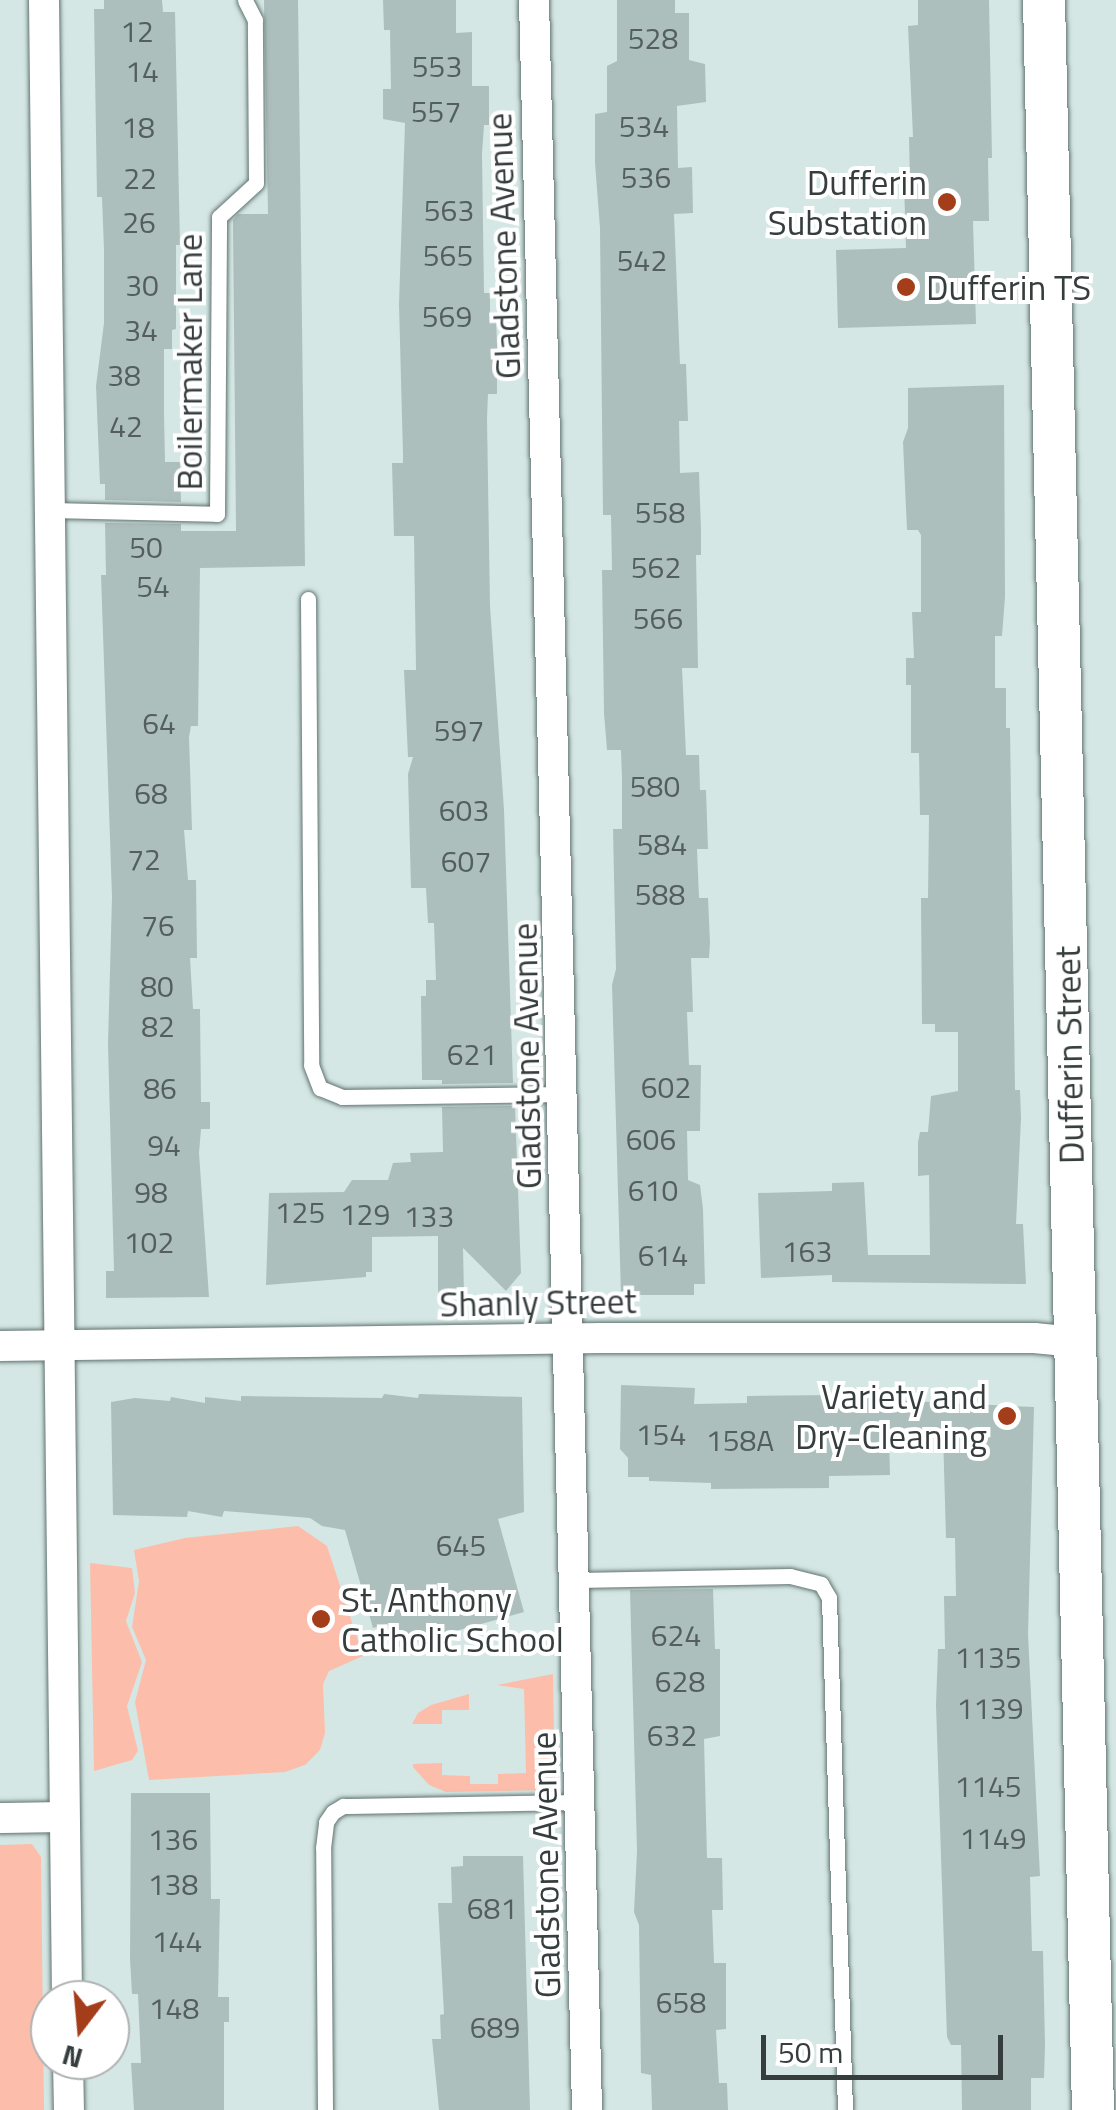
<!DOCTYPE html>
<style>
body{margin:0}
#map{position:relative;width:1116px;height:2110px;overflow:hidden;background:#d4e7e4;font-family:"Titillium Web",sans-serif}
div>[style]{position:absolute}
.green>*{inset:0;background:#fcbeab}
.building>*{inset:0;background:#acbfbc}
.roads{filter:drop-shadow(0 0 2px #627370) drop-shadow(0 0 2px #627370)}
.lane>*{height:15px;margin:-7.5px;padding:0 7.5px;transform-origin:7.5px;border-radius:7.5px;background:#fff}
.street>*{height:30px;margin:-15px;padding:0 15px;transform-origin:15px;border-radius:15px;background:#fff}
.secondary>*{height:42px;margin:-21px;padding:0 21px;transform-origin:21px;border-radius:21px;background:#fff}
.dots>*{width:28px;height:28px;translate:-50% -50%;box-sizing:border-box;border:5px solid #fff;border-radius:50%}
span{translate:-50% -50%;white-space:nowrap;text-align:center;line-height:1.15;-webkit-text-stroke:8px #fff;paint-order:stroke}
.number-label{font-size:30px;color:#545e5d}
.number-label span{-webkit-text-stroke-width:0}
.poi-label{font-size:35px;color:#363e3d}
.right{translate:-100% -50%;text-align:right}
.left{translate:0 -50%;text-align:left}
.street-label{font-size:35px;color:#363e3d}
.north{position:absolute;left:30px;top:1980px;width:100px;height:100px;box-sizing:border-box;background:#fff;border:2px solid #afb2b1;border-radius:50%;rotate:196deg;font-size:28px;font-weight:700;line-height:40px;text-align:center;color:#363e3d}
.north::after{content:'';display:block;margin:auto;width:35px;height:45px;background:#a43d1a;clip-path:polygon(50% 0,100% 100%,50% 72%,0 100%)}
.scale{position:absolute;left:761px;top:2035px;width:242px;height:45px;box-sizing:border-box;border:5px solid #363e3d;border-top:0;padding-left:12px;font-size:30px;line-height:35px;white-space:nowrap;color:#363e3d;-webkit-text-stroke:8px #fff;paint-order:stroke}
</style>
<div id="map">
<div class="green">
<div style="clip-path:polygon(298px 1526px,327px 1546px,363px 1656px,329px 1671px,323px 1684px,325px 1733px,320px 1750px,305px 1765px,285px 1772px,149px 1780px,135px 1702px,146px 1660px,132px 1627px,139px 1581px,134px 1550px,185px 1538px)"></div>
<div style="clip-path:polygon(90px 1563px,132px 1568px,135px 1593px,126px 1621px,142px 1662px,127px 1706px,138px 1751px,132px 1760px,94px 1771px)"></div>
<div style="clip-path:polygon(553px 1674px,555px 1790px,446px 1792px,429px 1785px,413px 1767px,413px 1764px,442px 1763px,442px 1775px,470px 1776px,470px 1784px,498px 1784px,498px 1774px,526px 1773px,524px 1689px,497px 1685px)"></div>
<div style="clip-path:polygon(469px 1694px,469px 1710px,442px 1710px,442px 1724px,412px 1724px,418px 1713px,431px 1705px)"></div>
<div style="clip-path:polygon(32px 1844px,41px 1857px,44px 2110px,0 2110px,0 1845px)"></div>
</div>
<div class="building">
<div style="clip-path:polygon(104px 0,162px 0,163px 12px,175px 12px,180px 245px,176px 245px,176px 329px,172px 330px,172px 349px,164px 349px,164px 414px,165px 462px,180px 462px,181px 502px,105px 500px,105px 484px,100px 484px,96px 386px,104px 323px,104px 250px,102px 197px,97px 197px,94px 9px,104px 9px)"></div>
<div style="clip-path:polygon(264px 0,298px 0,305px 566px,200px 568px,198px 726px,191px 726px,189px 737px,192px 830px,184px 830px,188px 880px,196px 880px,197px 958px,190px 958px,193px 1009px,200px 1009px,201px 1102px,210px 1102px,210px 1129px,201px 1129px,199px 1153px,209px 1297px,106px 1298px,106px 1271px,114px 1271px,108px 1044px,112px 897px,101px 575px,106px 575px,105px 523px,181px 524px,181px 531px,236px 531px,233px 220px,238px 214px,268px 214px)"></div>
<div style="clip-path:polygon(383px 0,456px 0,456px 33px,472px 32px,472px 86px,489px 86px,489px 125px,484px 125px,482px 154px,484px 293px,490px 293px,490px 317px,496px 317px,497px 345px,497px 394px,488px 394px,487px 418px,490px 606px,504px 810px,513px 1083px,442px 1084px,442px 1080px,422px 1080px,421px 996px,426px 996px,426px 980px,436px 980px,434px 923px,428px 923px,426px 888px,411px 888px,408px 774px,413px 757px,408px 757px,404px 670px,416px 670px,414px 536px,394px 536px,392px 463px,403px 463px,403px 455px,399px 304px,405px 123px,383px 119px,383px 89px,391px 89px,390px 30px,384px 30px)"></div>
<div style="clip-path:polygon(617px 0,675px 0,675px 13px,689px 13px,689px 60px,705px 64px,706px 102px,677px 106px,678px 168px,692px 167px,693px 213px,674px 214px,680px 364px,686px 364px,688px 421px,679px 421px,680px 473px,699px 472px,701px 530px,701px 555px,696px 555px,698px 668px,682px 668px,686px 755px,699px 755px,700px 790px,706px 790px,708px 849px,697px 849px,699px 898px,708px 898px,710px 943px,709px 958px,691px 958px,693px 1012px,687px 1012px,689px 1065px,701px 1065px,700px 1131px,687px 1131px,688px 1180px,700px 1185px,703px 1209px,705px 1284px,694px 1284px,694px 1295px,621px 1295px,612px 985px,616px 969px,613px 829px,622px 829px,622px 779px,621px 750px,607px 750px,604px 713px,602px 570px,612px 570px,611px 515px,603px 515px,600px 228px,595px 163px,595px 114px,607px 112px,607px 66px,617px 61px)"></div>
<div style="clip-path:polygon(918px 0,989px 0,992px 158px,988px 158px,989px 221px,973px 221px,976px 324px,838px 328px,836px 250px,906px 248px,904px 183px,910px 183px,909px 137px,913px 137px,908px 26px,918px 25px)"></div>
<div style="clip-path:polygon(1004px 385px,1005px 597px,1002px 636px,995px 636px,995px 688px,1006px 688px,1006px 728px,1010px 728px,1015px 1090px,1020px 1090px,1021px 1118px,1016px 1224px,1023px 1224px,1026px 1284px,832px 1282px,832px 1275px,761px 1278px,758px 1193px,832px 1191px,832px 1183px,864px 1182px,868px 1255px,930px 1255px,929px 1175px,918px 1176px,918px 1142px,920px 1132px,928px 1132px,931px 1096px,958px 1091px,958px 1032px,935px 1032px,935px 1024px,922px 1024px,921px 898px,928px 898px,929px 815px,920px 815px,919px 753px,911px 753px,911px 685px,906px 685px,906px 658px,914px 658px,912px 612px,921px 612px,921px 535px,918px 530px,907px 530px,903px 442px,908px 428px,908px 388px)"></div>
<div style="clip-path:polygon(515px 1106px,521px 1273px,506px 1291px,463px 1248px,464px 1293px,438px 1294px,438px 1236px,372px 1237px,372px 1272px,366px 1272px,366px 1277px,266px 1285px,269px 1193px,344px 1192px,352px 1180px,388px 1180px,393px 1163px,411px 1162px,410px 1153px,443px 1152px,442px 1107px)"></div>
<div style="clip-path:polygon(621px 1385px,695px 1388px,694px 1404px,747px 1403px,747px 1396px,834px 1395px,834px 1389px,890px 1388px,890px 1400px,1034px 1407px,1028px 1634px,1040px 1876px,1030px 1877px,1032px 1951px,1043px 1951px,1045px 2046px,1044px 2078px,1031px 2078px,1031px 2110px,962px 2110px,961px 2045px,951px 2045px,947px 2037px,936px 1705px,938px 1649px,945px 1649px,944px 1596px,956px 1596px,955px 1538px,946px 1538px,943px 1433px,889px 1433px,890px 1475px,829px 1476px,829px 1488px,711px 1489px,711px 1483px,649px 1481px,649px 1477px,628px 1477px,628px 1458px,620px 1449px)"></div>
<div style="clip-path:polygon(384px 1394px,418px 1398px,419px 1394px,522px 1397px,524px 1512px,498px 1519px,524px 1612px,394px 1648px,387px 1624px,373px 1628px,345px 1530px,322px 1526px,310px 1518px,224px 1511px,222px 1517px,188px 1511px,187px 1517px,113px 1515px,111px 1402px,135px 1398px,170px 1401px,171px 1397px,205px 1403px,205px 1397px,241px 1401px,241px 1396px,382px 1398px)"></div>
<div style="clip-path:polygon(713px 1589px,715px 1649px,720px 1649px,720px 1736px,704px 1739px,707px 1858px,722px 1858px,723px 1910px,712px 1910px,714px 1963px,726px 1963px,726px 2029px,716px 2030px,719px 2083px,727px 2083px,728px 2110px,652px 2110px,651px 2075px,641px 2073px,639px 1925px,634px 1912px,637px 1851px,630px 1590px)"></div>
<div style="clip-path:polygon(131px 1793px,210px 1793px,211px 1899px,220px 1899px,218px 1997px,229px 1997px,229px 2022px,224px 2022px,224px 2110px,134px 2110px,131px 2063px,141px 2063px,138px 1994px,132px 1994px,130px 1959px)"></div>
<div style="clip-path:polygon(463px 1856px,523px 1856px,530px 2110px,439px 2110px,432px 2039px,441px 2039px,440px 2015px,444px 2014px,438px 1903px,452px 1903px,451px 1867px,463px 1866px)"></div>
</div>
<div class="roads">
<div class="lane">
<div style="left:47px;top:510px;width:170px;rotate:1.3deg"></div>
<div style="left:217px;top:514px;width:297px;rotate:-89.6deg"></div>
<div style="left:219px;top:217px;width:50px;rotate:-42.6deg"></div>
<div style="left:256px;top:183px;width:163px;rotate:-90.4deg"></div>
<div style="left:255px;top:20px;width:22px;rotate:-117deg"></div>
<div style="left:308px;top:599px;width:466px;rotate:89.6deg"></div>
<div style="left:311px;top:1065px;width:25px;rotate:69deg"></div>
<div style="left:320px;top:1088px;width:24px;rotate:22deg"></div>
<div style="left:342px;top:1097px;width:223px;rotate:-0.8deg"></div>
<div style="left:577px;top:1580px;width:213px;rotate:-1.1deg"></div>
<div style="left:790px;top:1576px;width:32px;rotate:14deg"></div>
<div style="left:821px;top:1584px;width:16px;rotate:60deg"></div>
<div style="left:829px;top:1598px;width:512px;rotate:88.21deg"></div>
<div style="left:325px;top:2110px;width:262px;rotate:-90.4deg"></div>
<div style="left:323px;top:1848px;width:26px;rotate:-83deg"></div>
<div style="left:326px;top:1822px;width:12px;rotate:-55deg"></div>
<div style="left:333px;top:1812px;width:12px;rotate:-31deg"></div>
<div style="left:343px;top:1806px;width:239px;rotate:-1deg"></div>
</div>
<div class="street">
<div style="left:44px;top:0;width:2000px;rotate:89.34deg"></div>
<div style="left:534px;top:0;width:2111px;rotate:88.56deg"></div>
<div style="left:0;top:1346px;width:602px;rotate:-0.76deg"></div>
<div style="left:602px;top:1338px;width:432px"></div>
<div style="left:1034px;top:1338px;width:42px;rotate:5.4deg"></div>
<div style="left:0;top:1818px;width:64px;rotate:-0.9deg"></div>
<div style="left:68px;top:2060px;width:50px;rotate:88.9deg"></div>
</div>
<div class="secondary">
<div style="left:1044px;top:0;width:2111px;rotate:88.67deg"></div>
</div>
</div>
<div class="dots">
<div style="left:947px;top:202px;background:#a43d1a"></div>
<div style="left:906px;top:287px;background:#a43d1a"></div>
<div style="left:1007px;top:1416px;background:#a43d1a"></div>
<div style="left:321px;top:1619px;background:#a43d1a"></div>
</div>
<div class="number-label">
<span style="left:137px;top:31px">12</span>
<span style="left:653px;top:38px">528</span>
<span style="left:437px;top:66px">553</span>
<span style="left:142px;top:71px">14</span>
<span style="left:436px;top:111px">557</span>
<span style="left:644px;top:126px">534</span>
<span style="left:138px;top:127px">18</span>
<span style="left:646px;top:177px">536</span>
<span style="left:140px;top:178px">22</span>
<span style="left:449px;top:210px">563</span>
<span style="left:139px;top:222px">26</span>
<span style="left:448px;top:255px">565</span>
<span style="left:642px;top:260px">542</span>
<span style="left:142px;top:285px">30</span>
<span style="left:447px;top:316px">569</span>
<span style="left:141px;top:330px">34</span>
<span style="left:124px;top:375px">38</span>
<span style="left:126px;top:426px">42</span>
<span style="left:660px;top:512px">558</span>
<span style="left:146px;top:547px">50</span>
<span style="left:656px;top:567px">562</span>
<span style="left:153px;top:586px">54</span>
<span style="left:658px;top:618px">566</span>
<span style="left:159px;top:723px">64</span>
<span style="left:459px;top:730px">597</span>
<span style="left:655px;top:786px">580</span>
<span style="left:151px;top:793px">68</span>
<span style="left:464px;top:810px">603</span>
<span style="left:662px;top:844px">584</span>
<span style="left:144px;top:859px">72</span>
<span style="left:466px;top:861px">607</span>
<span style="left:660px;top:894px">588</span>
<span style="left:158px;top:925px">76</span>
<span style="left:157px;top:986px">80</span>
<span style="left:158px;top:1026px">82</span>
<span style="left:472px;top:1054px">621</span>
<span style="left:666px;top:1087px">602</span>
<span style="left:160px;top:1088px">86</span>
<span style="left:651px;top:1139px">606</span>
<span style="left:164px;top:1145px">94</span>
<span style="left:653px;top:1190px">610</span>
<span style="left:151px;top:1192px">98</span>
<span style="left:300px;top:1212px">125</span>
<span style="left:365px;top:1214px">129</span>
<span style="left:429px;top:1216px">133</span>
<span style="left:149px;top:1242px">102</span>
<span style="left:807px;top:1251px">163</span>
<span style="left:663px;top:1255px">614</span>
<span style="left:661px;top:1434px">154</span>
<span style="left:740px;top:1440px">158A</span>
<span style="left:461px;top:1545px">645</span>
<span style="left:676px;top:1635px">624</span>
<span style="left:988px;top:1657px">1135</span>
<span style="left:680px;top:1681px">628</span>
<span style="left:990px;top:1708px">1139</span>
<span style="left:672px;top:1735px">632</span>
<span style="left:988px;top:1786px">1145</span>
<span style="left:993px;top:1838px">1149</span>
<span style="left:173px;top:1839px">136</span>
<span style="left:173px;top:1884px">138</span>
<span style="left:492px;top:1908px">681</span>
<span style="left:177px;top:1941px">144</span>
<span style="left:681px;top:2002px">658</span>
<span style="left:174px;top:2008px">148</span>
<span style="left:495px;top:2027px">689</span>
</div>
<div class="poi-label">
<span class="right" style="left:927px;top:202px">Dufferin<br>Substation</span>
<span class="left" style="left:926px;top:287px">Dufferin TS</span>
<span class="right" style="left:987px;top:1416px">Variety and<br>Dry-Cleaning</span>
<span class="left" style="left:341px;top:1619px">St. Anthony<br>Catholic School</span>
</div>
<div class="street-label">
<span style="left:503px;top:246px;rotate:-92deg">Gladstone Avenue</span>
<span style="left:189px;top:362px;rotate:-90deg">Boilermaker Lane</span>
<span style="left:1069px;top:1055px;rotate:-91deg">Dufferin Street</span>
<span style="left:526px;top:1056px;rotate:-91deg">Gladstone Avenue</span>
<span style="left:538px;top:1302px;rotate:-1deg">Shanly Street</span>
<span style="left:545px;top:1865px;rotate:-91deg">Gladstone Avenue</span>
</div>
<div class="north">N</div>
<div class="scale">50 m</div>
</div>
